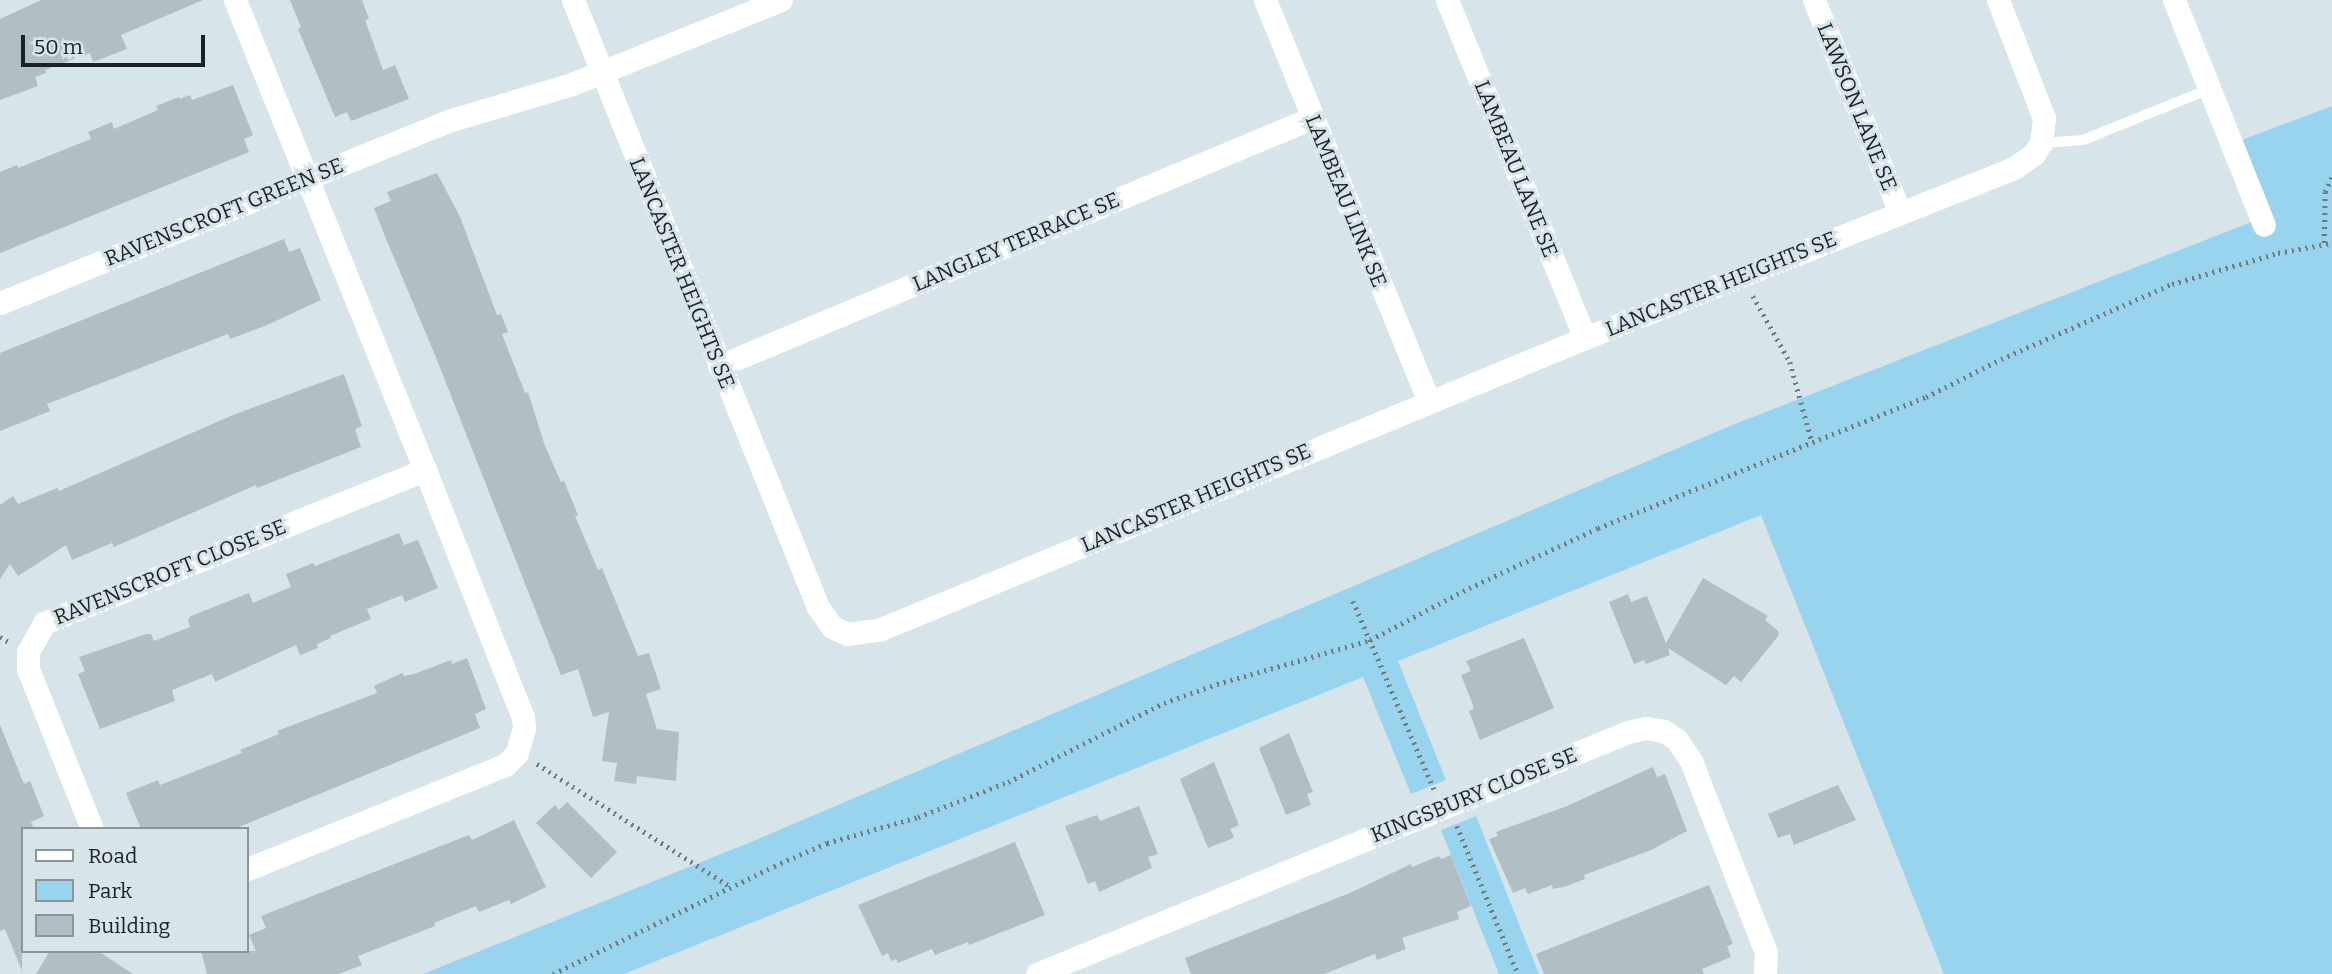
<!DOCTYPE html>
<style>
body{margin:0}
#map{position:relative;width:2332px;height:974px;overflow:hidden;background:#d7e4ea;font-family:Bitter,serif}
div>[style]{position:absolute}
.green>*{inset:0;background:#98d4ee}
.building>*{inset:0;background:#b1bec4}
.path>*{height:4.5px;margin-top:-2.25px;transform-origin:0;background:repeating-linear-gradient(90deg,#71797d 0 2px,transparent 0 7px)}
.lane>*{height:10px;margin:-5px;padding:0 5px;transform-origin:5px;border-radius:5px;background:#fff}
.street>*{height:23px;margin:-11.5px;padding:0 11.5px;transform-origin:11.5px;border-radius:11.5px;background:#fff}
span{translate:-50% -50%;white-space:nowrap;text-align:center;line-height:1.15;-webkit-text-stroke:6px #d7e4ea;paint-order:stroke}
.street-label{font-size:21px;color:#1c2123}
.legend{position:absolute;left:21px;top:827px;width:228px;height:126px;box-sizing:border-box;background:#d7e4ea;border:2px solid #8c969a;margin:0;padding:9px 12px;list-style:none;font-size:21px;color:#1c2123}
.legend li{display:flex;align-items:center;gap:14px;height:35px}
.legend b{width:35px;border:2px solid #8c969a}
.scale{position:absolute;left:21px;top:35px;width:184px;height:32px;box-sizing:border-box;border:4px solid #1c2123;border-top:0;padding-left:9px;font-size:21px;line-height:24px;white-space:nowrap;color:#1c2123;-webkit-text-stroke:5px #d7e4ea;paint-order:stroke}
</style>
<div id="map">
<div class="green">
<div style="clip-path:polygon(2332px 106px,2332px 974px,1944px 974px,1761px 515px,1398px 661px,1446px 780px,1411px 794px,1363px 677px,624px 974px,423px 974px,751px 842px,1730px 426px,2272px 214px,2242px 140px)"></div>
<div style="clip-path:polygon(1476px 816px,1539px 974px,1499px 974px,1441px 830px)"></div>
</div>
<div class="building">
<div style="clip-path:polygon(41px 0,203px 0,121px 35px,127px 49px,93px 62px,90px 53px,45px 70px,46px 73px,35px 77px,38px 86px,0 100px,0 19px)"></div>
<div style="clip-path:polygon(290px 0,362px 0,369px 19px,365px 20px,383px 70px,395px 65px,409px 99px,351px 121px,347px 112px,335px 117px,298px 29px,301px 27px)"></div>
<div style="clip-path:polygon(233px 85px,253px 135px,244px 139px,249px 152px,0 253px,0 172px,17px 165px,18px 168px,91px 139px,88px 132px,112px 122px,114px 129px,158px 110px,156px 106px,179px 97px,180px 99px,190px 95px,192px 100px)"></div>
<div style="clip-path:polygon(437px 173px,460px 217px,497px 315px,501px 314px,508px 332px,502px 334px,525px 393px,528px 392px,545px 446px,561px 482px,564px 481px,578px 515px,575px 516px,598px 570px,602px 568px,638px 656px,649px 653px,661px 689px,646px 694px,657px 729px,679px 732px,676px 781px,637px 776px,636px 784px,614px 781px,617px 763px,602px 761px,609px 712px,593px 717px,578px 669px,561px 675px,435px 355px,384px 234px,374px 208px,391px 201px,387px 192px)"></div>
<div style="clip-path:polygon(284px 239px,289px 252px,300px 248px,321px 300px,265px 326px,230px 339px,228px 334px,47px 404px,50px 411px,0 431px,0 353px)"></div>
<div style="clip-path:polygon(344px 374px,362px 426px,355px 429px,361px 447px,257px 488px,256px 485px,114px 547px,112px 543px,72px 560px,66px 545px,18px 576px,10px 564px,0 579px,0 505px,13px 496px,18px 504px,57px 488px,59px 491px,233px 415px)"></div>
<div style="clip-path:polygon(399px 533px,404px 545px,418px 540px,438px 588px,405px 602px,402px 595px,367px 609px,371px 619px,330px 636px,331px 638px,317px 644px,318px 648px,300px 655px,296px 645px,215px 682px,212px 674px,172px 690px,175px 701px,100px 729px,78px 674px,85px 671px,79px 657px,146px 634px,151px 634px,154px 641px,190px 627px,188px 620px,191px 616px,249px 593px,253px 603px,291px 587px,286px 574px,313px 563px,315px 566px)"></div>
<div style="clip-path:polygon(1703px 578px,1768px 616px,1765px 620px,1778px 631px,1779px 635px,1741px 682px,1734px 676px,1726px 685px,1668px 648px,1670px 655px,1646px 664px,1644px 660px,1634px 664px,1609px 602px,1628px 594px,1631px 602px,1647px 596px,1666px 643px)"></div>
<div style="clip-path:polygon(1524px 638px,1554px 708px,1480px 740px,1469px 711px,1473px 709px,1473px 705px,1461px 675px,1471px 671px,1466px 661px)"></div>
<div style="clip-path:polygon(467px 658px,486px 709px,475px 714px,480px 728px,234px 829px,141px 829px,126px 793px,158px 780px,160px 785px,242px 753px,240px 750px,279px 734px,277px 731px,377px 693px,374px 686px,402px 673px,404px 676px,414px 674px,451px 660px,452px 664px)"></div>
<div style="clip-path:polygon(0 725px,24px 784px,30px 781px,44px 816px,31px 822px,34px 829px,23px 829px,22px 971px,5px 929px,0 931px)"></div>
<div style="clip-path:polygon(1289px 733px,1313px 792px,1307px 794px,1311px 805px,1286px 815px,1259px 748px)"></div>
<div style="clip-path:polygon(1214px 762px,1239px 825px,1230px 829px,1234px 837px,1231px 839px,1208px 848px,1180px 779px)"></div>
<div style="clip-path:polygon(1653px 767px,1657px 777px,1665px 774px,1687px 831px,1651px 850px,1584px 875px,1585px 879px,1567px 886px,1553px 889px,1552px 885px,1528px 894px,1525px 888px,1513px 893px,1489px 839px,1498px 836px,1496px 832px,1567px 806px)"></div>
<div style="clip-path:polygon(1838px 785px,1856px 820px,1794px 845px,1790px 834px,1778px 838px,1768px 814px)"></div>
<div style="clip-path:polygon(567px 802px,617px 852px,591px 878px,536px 823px,555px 805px,559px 810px)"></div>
<div style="clip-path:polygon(1139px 806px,1158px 854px,1148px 857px,1152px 868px,1099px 892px,1095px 881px,1088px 884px,1065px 826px,1097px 815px,1100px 821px)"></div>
<div style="clip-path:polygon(514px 820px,546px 887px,511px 904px,509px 900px,479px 912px,476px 906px,434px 923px,435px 926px,358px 956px,362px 965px,339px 974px,207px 974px,201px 951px,256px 951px,249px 935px,266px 928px,261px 916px,469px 835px,472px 840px)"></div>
<div style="clip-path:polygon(1015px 842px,1045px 915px,969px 945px,968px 942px,935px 955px,932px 949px,898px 963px,896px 959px,891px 961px,888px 953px,882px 956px,858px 905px)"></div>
<div style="clip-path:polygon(1451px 855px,1471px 906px,1457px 912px,1459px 919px,1402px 938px,1406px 949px,1377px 960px,1375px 954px,1324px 974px,1191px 974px,1185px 958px,1350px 893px,1411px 864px,1412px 867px,1439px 856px,1441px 859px)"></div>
<div style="clip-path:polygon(1709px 885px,1733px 944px,1727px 946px,1731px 957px,1702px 969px,1704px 974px,1544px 974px,1536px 954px)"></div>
<div style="clip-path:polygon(50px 951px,98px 951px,133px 974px,36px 974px)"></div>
</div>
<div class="path">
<div style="left:2324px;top:243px;width:51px;rotate:-88.9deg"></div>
<div style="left:2325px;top:192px;width:17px;rotate:-66deg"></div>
<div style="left:1753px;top:296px;width:76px;rotate:60.7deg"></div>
<div style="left:1790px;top:362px;width:83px;rotate:74.6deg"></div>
<div style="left:1353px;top:601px;width:205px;rotate:66.7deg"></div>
<div style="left:0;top:637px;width:10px;rotate:29deg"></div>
<div style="left:537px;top:764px;width:230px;rotate:32.4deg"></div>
<div style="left:1457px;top:826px;width:160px;rotate:67.6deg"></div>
<div style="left:553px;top:974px;width:246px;rotate:-26deg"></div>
<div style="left:774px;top:866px;width:58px;rotate:-23.5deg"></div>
<div style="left:827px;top:843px;width:95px;rotate:-15.9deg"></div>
<div style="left:918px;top:817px;width:97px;rotate:-21.3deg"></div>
<div style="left:1008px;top:782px;width:175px;rotate:-26.9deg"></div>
<div style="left:1164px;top:703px;width:56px;rotate:-19.7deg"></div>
<div style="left:1217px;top:684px;width:159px;rotate:-16deg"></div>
<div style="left:1370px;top:640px;width:112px;rotate:-27.7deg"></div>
<div style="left:1469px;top:588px;width:142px;rotate:-24.9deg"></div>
<div style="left:1598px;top:528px;width:353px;rotate:-21.8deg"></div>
<div style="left:1926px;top:397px;width:84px;rotate:-26.9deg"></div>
<div style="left:2001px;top:359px;width:187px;rotate:-23.7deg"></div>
<div style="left:2172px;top:284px;width:110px;rotate:-16.3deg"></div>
<div style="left:2278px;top:253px;width:55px;rotate:-10.5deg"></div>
</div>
<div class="lane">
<div style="left:2041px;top:143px;width:42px;rotate:-4.1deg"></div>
<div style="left:2083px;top:140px;width:137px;rotate:-21.9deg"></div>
</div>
<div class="street">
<div style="left:235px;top:0;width:507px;rotate:67.99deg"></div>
<div style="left:425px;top:470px;width:266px;rotate:68.4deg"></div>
<div style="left:523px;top:717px;width:11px;rotate:85deg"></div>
<div style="left:524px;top:728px;width:26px;rotate:106deg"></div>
<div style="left:517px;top:753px;width:17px;rotate:135deg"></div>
<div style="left:505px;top:765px;width:278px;rotate:158deg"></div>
<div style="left:573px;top:0;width:655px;rotate:68.02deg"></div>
<div style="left:818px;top:607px;width:24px;rotate:55deg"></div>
<div style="left:832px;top:627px;width:17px;rotate:25deg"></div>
<div style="left:847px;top:634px;width:34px;rotate:-8deg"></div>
<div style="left:881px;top:629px;width:762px;rotate:-22.46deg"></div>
<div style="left:1585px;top:338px;width:461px;rotate:-21.6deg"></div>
<div style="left:2014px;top:168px;width:24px;rotate:-35deg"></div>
<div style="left:2034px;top:154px;width:13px;rotate:-58deg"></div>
<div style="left:2041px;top:143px;width:25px;rotate:-83deg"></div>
<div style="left:2044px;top:118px;width:127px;rotate:-111.3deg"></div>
<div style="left:1265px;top:0;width:434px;rotate:67.8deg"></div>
<div style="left:1447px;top:0;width:365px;rotate:67.8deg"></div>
<div style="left:1814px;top:0;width:230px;rotate:68deg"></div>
<div style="left:2174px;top:0;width:242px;rotate:68.2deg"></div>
<div style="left:0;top:303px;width:484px;rotate:-22.1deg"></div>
<div style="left:448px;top:121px;width:129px;rotate:-16.6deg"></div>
<div style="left:572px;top:84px;width:225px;rotate:-21.9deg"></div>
<div style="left:719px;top:366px;width:643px;rotate:-22.7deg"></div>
<div style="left:92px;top:829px;width:172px;rotate:-111.8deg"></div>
<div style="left:28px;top:669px;width:17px;rotate:-90deg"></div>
<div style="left:28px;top:652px;width:33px;rotate:-61deg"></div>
<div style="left:44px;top:623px;width:411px;rotate:-21.9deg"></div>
<div style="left:1037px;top:974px;width:639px;rotate:-22.27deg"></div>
<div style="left:1628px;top:732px;width:17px;rotate:-13deg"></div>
<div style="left:1645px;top:728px;width:19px;rotate:9deg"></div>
<div style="left:1664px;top:731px;width:16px;rotate:35deg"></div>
<div style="left:1677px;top:740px;width:25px;rotate:56deg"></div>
<div style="left:1691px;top:761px;width:205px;rotate:68.6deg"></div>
<div style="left:1766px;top:952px;width:22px;rotate:93deg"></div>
</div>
<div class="street-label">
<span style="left:1857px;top:107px;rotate:68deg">LAWSON LANE SE</span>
<span style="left:1516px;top:169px;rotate:68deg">LAMBEAU LANE SE</span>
<span style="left:1346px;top:201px;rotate:68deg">LAMBEAU LINK SE</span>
<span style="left:224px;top:212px;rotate:-22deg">RAVENSCROFT GREEN SE</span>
<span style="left:1016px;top:242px;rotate:-23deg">LANGLEY TERRACE SE</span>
<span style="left:682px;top:273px;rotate:68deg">LANCASTER HEIGHTS SE</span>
<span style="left:1721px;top:284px;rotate:-22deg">LANCASTER HEIGHTS SE</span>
<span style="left:1196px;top:498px;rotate:-23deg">LANCASTER HEIGHTS SE</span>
<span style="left:170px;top:572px;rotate:-22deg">RAVENSCROFT CLOSE SE</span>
<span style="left:1474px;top:795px;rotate:-22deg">KINGSBURY CLOSE SE</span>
</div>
<ul class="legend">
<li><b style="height:9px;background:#fff"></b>Road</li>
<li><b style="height:19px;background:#98d4ee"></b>Park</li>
<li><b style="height:19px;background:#b1bec4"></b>Building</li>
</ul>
<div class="scale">50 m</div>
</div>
